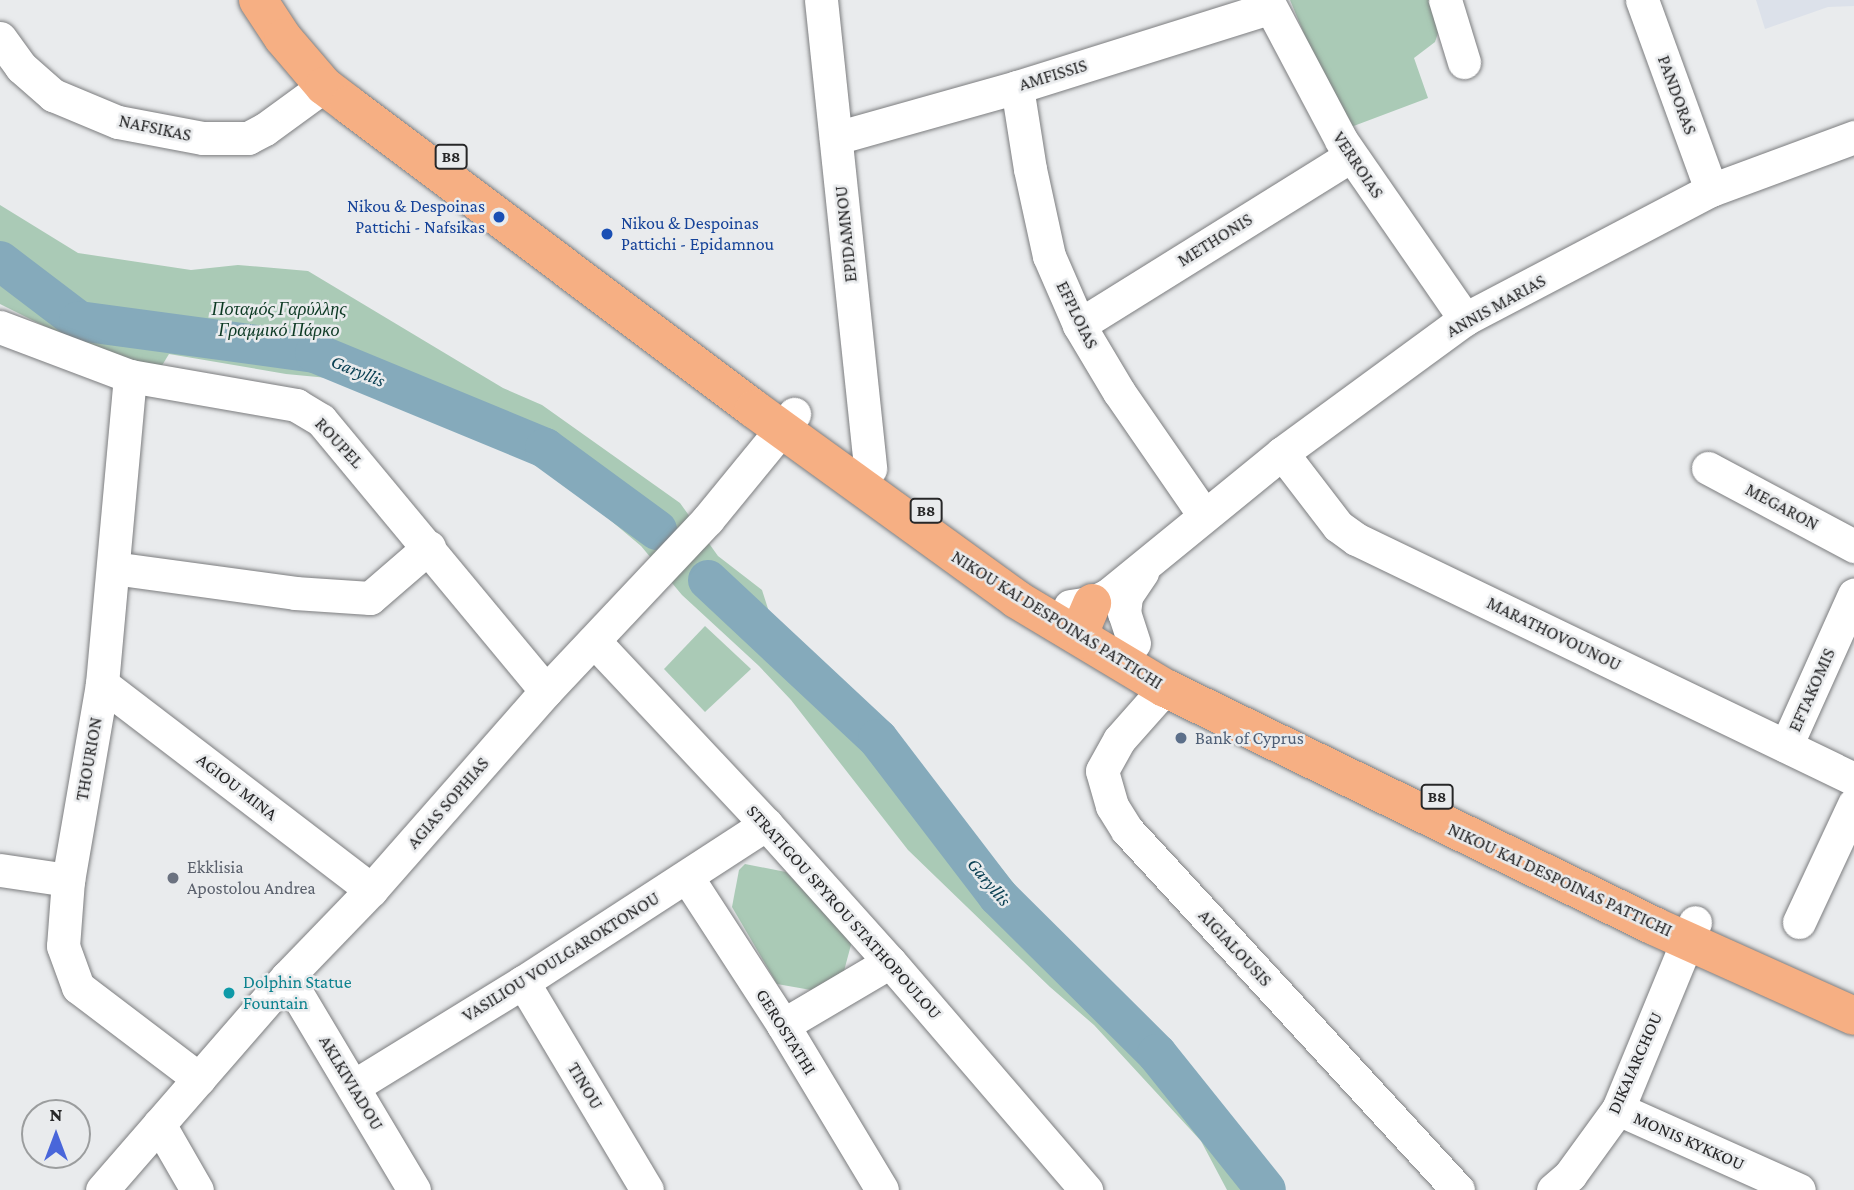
<!DOCTYPE html>
<meta charset="utf-8">
<style>
body{margin:0}
#map{position:relative;width:1854px;height:1190px;overflow:hidden;background:#e9ebed;font-family:"Crimson Pro",serif}
div>[style]{position:absolute}
.built>*{inset:0;background:#dce1ea}
.green>*{inset:0;background:#aacab6}
.river>*{height:40px;margin:-20px;padding:0 20px;transform-origin:20px;border-radius:20px;background:#85aabb}
.roads{filter:drop-shadow(0 0 2px #7c7d7f) drop-shadow(0 0 2px #7c7d7f)}
.minor>*{height:33px;margin:-16.5px;padding:0 16.5px;transform-origin:16.5px;border-radius:16.5px;background:#fff}
.major>*{height:38px;margin:-19px;padding:0 19px;transform-origin:19px;border-radius:19px;background:#f6af83}
.dots>*{width:19px;height:19px;translate:-50% -50%;box-sizing:border-box;border:4px solid #e9ebed;border-radius:50%}
span{translate:-50% -50%;white-space:nowrap;text-align:center;line-height:1.15;-webkit-text-stroke:5px #e9ebed;paint-order:stroke}
.shield-label span{padding:2px 5px;background:#e9ebed;border:2px solid;border-radius:5px;-webkit-text-stroke-width:0}
.shield-label{font-size:16px;color:#272728;font-weight:700}
.street-label{font-size:18px;color:#272728}
.transit-label{font-size:18px;color:#164399}
.right{translate:-100% -50%;text-align:right}
.left{translate:0 -50%;text-align:left}
.park-label{font-size:18px;color:#0c3923;font-style:italic}
.service-label{font-size:18px;color:#4e5e75}
.worship-label{font-size:18px;color:#5b616d}
.culture-label{font-size:18px;color:#0d838f}
.water-label{font-size:19px;color:#0b4154;font-style:italic}
.north{position:absolute;left:21px;top:1099px;width:70px;height:70px;box-sizing:border-box;background:#e9ebed;border:2px solid #9b9d9e;border-radius:50%;rotate:0deg;font-size:19px;font-weight:700;line-height:28px;text-align:center;color:#272728}
.north::after{content:'';display:block;margin:auto;width:24px;height:32px;background:#4966da;clip-path:polygon(50% 0,100% 100%,50% 72%,0 100%)}
</style>
<div id="map">
<div class="built">
<div style="clip-path:polygon(1756px 0,1854px 0,1854px 6px,1828px 7px,1765px 29px)"></div>
</div>
<div class="green">
<div style="clip-path:polygon(1290px 0,1432px 0,1439px 30px,1435px 42px,1414px 58px,1428px 98px,1351px 127px,1312px 53px)"></div>
<div style="clip-path:polygon(0 205px,78px 253px,191px 270px,238px 265px,308px 271px,503px 388px,542px 405px,680px 503px,718px 556px,762px 590px,770px 615px,952px 807px,1028px 901px,1140px 1022px,1205px 1102px,1261px 1163px,1274px 1190px,1227px 1190px,1201px 1141px,1094px 1025px,1050px 987px,908px 850px,791px 700px,759px 666px,682px 595px,641px 546px,539px 460px,349px 380px,286px 374px,169px 354px,158px 372px,102px 355px,0 304px)"></div>
<div style="clip-path:polygon(705px 626px,751px 669px,705px 712px,664px 669px)"></div>
<div style="clip-path:polygon(745px 864px,786px 872px,852px 941px,844px 971px,811px 990px,777px 984px,732px 907px,739px 870px)"></div>
</div>
<div class="river">
<div style="left:0;top:261px;width:99px;rotate:37.2deg"></div>
<div style="left:79px;top:321px;width:238px;rotate:7.7deg"></div>
<div style="left:315px;top:353px;width:249px;rotate:22.4deg"></div>
<div style="left:545px;top:448px;width:139px;rotate:36.2deg"></div>
<div style="left:708px;top:580px;width:233px;rotate:43.1deg"></div>
<div style="left:878px;top:739px;width:198px;rotate:52.6deg"></div>
<div style="left:998px;top:896px;width:224px;rotate:44.8deg"></div>
<div style="left:1157px;top:1054px;width:174px;rotate:51.3deg"></div>
</div>
<div class="roads">
<div class="minor">
<div style="left:821px;top:0;width:471px;rotate:84deg"></div>
<div style="left:1267px;top:0;width:158px;rotate:62.1deg"></div>
<div style="left:1341px;top:140px;width:218px;rotate:55.3deg"></div>
<div style="left:1445px;top:0;width:65px;rotate:73deg"></div>
<div style="left:1642px;top:0;width:202px;rotate:70deg"></div>
<div style="left:0;top:38px;width:36px;rotate:54deg"></div>
<div style="left:21px;top:67px;width:43px;rotate:41.2deg"></div>
<div style="left:53px;top:95px;width:70px;rotate:22.6deg"></div>
<div style="left:118px;top:122px;width:86px;rotate:10.7deg"></div>
<div style="left:203px;top:138px;width:45px"></div>
<div style="left:248px;top:138px;width:19px;rotate:-28deg"></div>
<div style="left:265px;top:129px;width:73px;rotate:-36.1deg"></div>
<div style="left:1017px;top:87px;width:83px;rotate:81deg"></div>
<div style="left:1030px;top:169px;width:89px;rotate:77.7deg"></div>
<div style="left:1049px;top:256px;width:75px;rotate:66.5deg"></div>
<div style="left:1079px;top:325px;width:78px;rotate:59.2deg"></div>
<div style="left:1119px;top:392px;width:150px;rotate:55.4deg"></div>
<div style="left:836px;top:138px;width:188px;rotate:-15.7deg"></div>
<div style="left:1017px;top:87px;width:264px;rotate:-17.4deg"></div>
<div style="left:1079px;top:325px;width:319px;rotate:-31.9deg"></div>
<div style="left:0;top:327px;width:139px;rotate:20.7deg"></div>
<div style="left:130px;top:376px;width:169px;rotate:9.9deg"></div>
<div style="left:296px;top:405px;width:29px;rotate:31deg"></div>
<div style="left:321px;top:420px;width:352px;rotate:50.3deg"></div>
<div style="left:130px;top:376px;width:309px;rotate:95.2deg"></div>
<div style="left:102px;top:684px;width:199px;rotate:99.8deg"></div>
<div style="left:68px;top:880px;width:66px;rotate:94.3deg"></div>
<div style="left:63px;top:946px;width:44px;rotate:69.9deg"></div>
<div style="left:78px;top:987px;width:152px;rotate:37.2deg"></div>
<div style="left:1282px;top:453px;width:92px;rotate:52.5deg"></div>
<div style="left:1338px;top:526px;width:22px;rotate:36deg"></div>
<div style="left:1356px;top:539px;width:553px;rotate:25.73deg"></div>
<div style="left:1708px;top:468px;width:166px;rotate:28.1deg"></div>
<div style="left:113px;top:568px;width:184px;rotate:7.8deg"></div>
<div style="left:295px;top:593px;width:75px;rotate:3.8deg"></div>
<div style="left:370px;top:598px;width:78px;rotate:-40.8deg"></div>
<div style="left:1070px;top:606px;width:22px;rotate:-8deg"></div>
<div style="left:1092px;top:603px;width:18px;rotate:-27deg"></div>
<div style="left:1108px;top:595px;width:225px;rotate:-39.2deg"></div>
<div style="left:1282px;top:453px;width:227px;rotate:-36.2deg"></div>
<div style="left:1465px;top:319px;width:278px;rotate:-27.7deg"></div>
<div style="left:1711px;top:190px;width:153px;rotate:-20.3deg"></div>
<div style="left:594px;top:641px;width:251px;rotate:46.8deg"></div>
<div style="left:766px;top:824px;width:186px;rotate:48.1deg"></div>
<div style="left:890px;top:962px;width:301px;rotate:49.3deg"></div>
<div style="left:1134px;top:643px;width:32px;rotate:-108deg"></div>
<div style="left:1124px;top:613px;width:17px;rotate:-83deg"></div>
<div style="left:1126px;top:596px;width:29px;rotate:-56deg"></div>
<div style="left:102px;top:684px;width:339px;rotate:37.4deg"></div>
<div style="left:1165px;top:688px;width:69px;rotate:131.5deg"></div>
<div style="left:1119px;top:740px;width:35px;rotate:119deg"></div>
<div style="left:1102px;top:771px;width:36px;rotate:74deg"></div>
<div style="left:1112px;top:806px;width:28px;rotate:58deg"></div>
<div style="left:1127px;top:830px;width:489px;rotate:47.4deg"></div>
<div style="left:1786px;top:746px;width:166px;rotate:-65.8deg"></div>
<div style="left:0;top:870px;width:69px;rotate:8.4deg"></div>
<div style="left:687px;top:877px;width:176px;rotate:57deg"></div>
<div style="left:783px;top:1025px;width:192px;rotate:59deg"></div>
<div style="left:1799px;top:922px;width:130px;rotate:-65deg"></div>
<div style="left:287px;top:977px;width:248px;rotate:59.2deg"></div>
<div style="left:523px;top:982px;width:242px;rotate:59.2deg"></div>
<div style="left:783px;top:1025px;width:124px;rotate:-30.5deg"></div>
<div style="left:354px;top:1086px;width:198px;rotate:-31.6deg"></div>
<div style="left:523px;top:982px;width:290px;rotate:-33deg"></div>
<div style="left:1618px;top:1109px;width:198px;rotate:24.1deg"></div>
<div style="left:159px;top:1124px;width:76px;rotate:60.1deg"></div>
<div style="left:102px;top:1190px;width:282px;rotate:-49deg"></div>
<div style="left:287px;top:977px;width:121px;rotate:-46deg"></div>
<div style="left:371px;top:890px;width:265px;rotate:-48.7deg"></div>
<div style="left:546px;top:691px;width:236px;rotate:-46.7deg"></div>
<div style="left:708px;top:519px;width:136px;rotate:-50.7deg"></div>
<div style="left:1553px;top:1190px;width:23px;rotate:-41deg"></div>
<div style="left:1570px;top:1175px;width:82px;rotate:-54deg"></div>
<div style="left:1618px;top:1109px;width:202px;rotate:-67.6deg"></div>
</div>
<div class="major">
<div style="left:258px;top:0;width:45px;rotate:56.7deg"></div>
<div style="left:283px;top:38px;width:63px;rotate:49.5deg"></div>
<div style="left:324px;top:86px;width:31px;rotate:37deg"></div>
<div style="left:349px;top:105px;width:506px;rotate:36.89deg"></div>
<div style="left:754px;top:409px;width:324px;rotate:35.9deg"></div>
<div style="left:1016px;top:599px;width:174px;rotate:30.9deg"></div>
<div style="left:1165px;top:688px;width:544px;rotate:25.95deg"></div>
<div style="left:1654px;top:926px;width:219px;rotate:24.2deg"></div>
<div style="left:1086px;top:640px;width:14px;rotate:-107deg"></div>
<div style="left:1082px;top:627px;width:26px;rotate:-67deg"></div>
</div>
</div>
<div class="dots">
<div style="left:499px;top:217px;background:#1a4fb4"></div>
<div style="left:607px;top:234px;background:#1a4fb4"></div>
<div style="left:1181px;top:738px;background:#5c6f8a"></div>
<div style="left:173px;top:878px;background:#6b7280"></div>
<div style="left:229px;top:993px;background:#0f9aa8"></div>
</div>
<div class="shield-label">
<span style="left:451px;top:157px">B8</span>
<span style="left:926px;top:511px">B8</span>
<span style="left:1437px;top:797px">B8</span>
</div>
<div class="street-label">
<span style="left:1053px;top:75px;rotate:-17deg">AMFISSIS</span>
<span style="left:1677px;top:95px;rotate:70deg">PANDORAS</span>
<span style="left:155px;top:128px;rotate:12deg">NAFSIKAS</span>
<span style="left:1358px;top:165px;rotate:56deg">VERROIAS</span>
<span style="left:846px;top:234px;rotate:-96deg">EPIDAMNOU</span>
<span style="left:1215px;top:240px;rotate:-32deg">METHONIS</span>
<span style="left:1496px;top:306px;rotate:-29deg">ANNIS MARIAS</span>
<span style="left:1077px;top:315px;rotate:64deg">EFPLOIAS</span>
<span style="left:339px;top:443px;rotate:47deg">ROUPEL</span>
<span style="left:1782px;top:507px;rotate:28deg">MEGARON</span>
<span style="left:1057px;top:620px;rotate:32deg">NIKOU KAI DESPOINAS PATTICHI</span>
<span style="left:1554px;top:634px;rotate:26deg">MARATHOVOUNOU</span>
<span style="left:1812px;top:690px;rotate:-66deg">EFTAKOMIS</span>
<span style="left:89px;top:759px;rotate:-80deg">THOURION</span>
<span style="left:237px;top:787px;rotate:38deg">AGIOU MINA</span>
<span style="left:448px;top:803px;rotate:-49deg">AGIAS SOPHIAS</span>
<span style="left:1560px;top:880px;rotate:25deg">NIKOU KAI DESPOINAS PATTICHI</span>
<span style="left:844px;top:912px;rotate:48deg">STRATIGOU SPYROU STATHOPOULOU</span>
<span style="left:1235px;top:948px;rotate:47deg">AIGIALOUSIS</span>
<span style="left:561px;top:957px;rotate:-32deg">VASILIOU VOULGAROKTONOU</span>
<span style="left:786px;top:1032px;rotate:58deg">GEROSTATHI</span>
<span style="left:1635px;top:1063px;rotate:-66deg">DIKAIARCHOU</span>
<span style="left:351px;top:1083px;rotate:59deg">AKLKIVIADOU</span>
<span style="left:585px;top:1086px;rotate:59deg">TINOU</span>
<span style="left:1689px;top:1141px;rotate:24deg">MONIS KYKKOU</span>
</div>
<div class="transit-label">
<span class="right" style="left:485px;top:217px">Nikou &amp; Despoinas<br>Pattichi - Nafsikas</span>
<span class="left" style="left:621px;top:234px">Nikou &amp; Despoinas<br>Pattichi - Epidamnou</span>
</div>
<div class="park-label">
<span style="left:279px;top:320px">Ποταμός Γαρύλλης<br>Γραμμικό Πάρκο</span>
</div>
<div class="service-label">
<span class="left" style="left:1195px;top:738px">Bank of Cyprus</span>
</div>
<div class="worship-label">
<span class="left" style="left:187px;top:878px">Ekklisia<br>Apostolou Andrea</span>
</div>
<div class="culture-label">
<span class="left" style="left:243px;top:993px">Dolphin Statue<br>Fountain</span>
</div>
<div class="water-label">
<span style="left:358px;top:371px;rotate:22deg">Garyllis</span>
<span style="left:989px;top:882px;rotate:50deg">Garyllis</span>
</div>
<div class="north">N</div>
</div>
